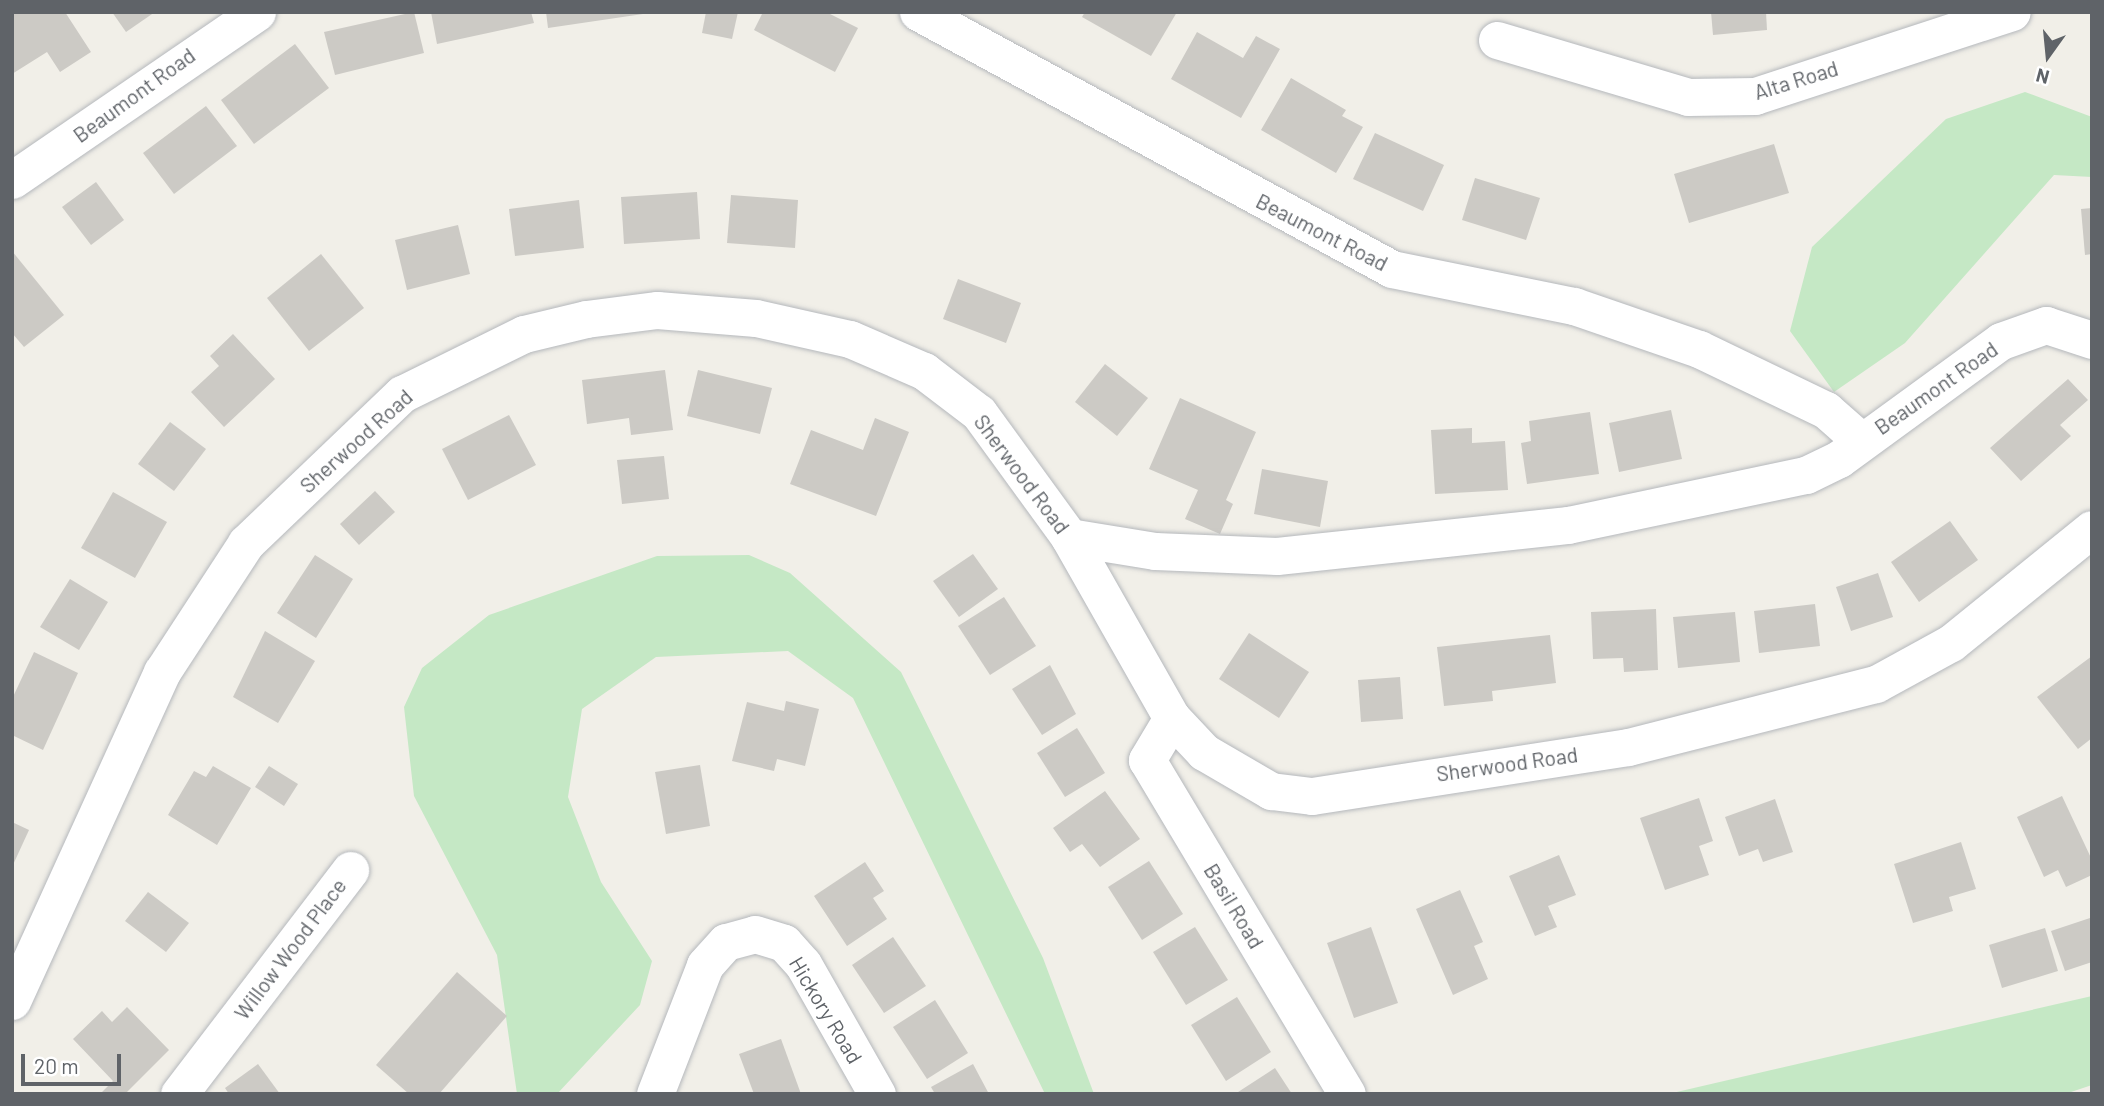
<!DOCTYPE html>
<style>
body{margin:0}
#map{position:relative;width:2104px;height:1106px;overflow:hidden;background:#f1efe8;font-family:Barlow,sans-serif}
div>[style]{position:absolute}
.green>*{inset:0;background:#c5e8c5}
.building>*{inset:0;background:#cccac5}
.roads{filter:drop-shadow(0 0 2px #b5b8bc) drop-shadow(0 0 2px #b5b8bc)}
.minor>*{height:37px;margin:-18.5px;padding:0 18.5px;transform-origin:18.5px;border-radius:18.5px;background:#fff}
span{translate:-50% -50%;white-space:nowrap;text-align:center;line-height:1.15;-webkit-text-stroke:5px #fff;paint-order:stroke}
.street-label{font-size:21px;color:#5f6368}
.frame{position:absolute;inset:0;border:14px solid #5f6368;pointer-events:none}
.north{position:absolute;left:2013px;top:21px;width:70px;height:70px;-webkit-text-stroke:5px #fff;paint-order:stroke;rotate:195deg;font-size:19px;font-weight:700;line-height:28px;text-align:center;color:#5f6368}
.north::after{content:'';display:block;margin:auto;width:24px;height:32px;background:#5f6368;clip-path:polygon(50% 0,100% 100%,50% 72%,0 100%)}
.scale{position:absolute;left:21px;top:1054px;width:100px;height:32px;box-sizing:border-box;border:4px solid #5f6368;border-top:0;padding-left:9px;font-size:21px;line-height:24px;white-space:nowrap;color:#5f6368;-webkit-text-stroke:5px #fff;paint-order:stroke}
</style>
<div id="map">
<div class="green">
<div style="clip-path:polygon(2025px 92px,2092px 117px,2092px 177px,2054px 175px,1905px 343px,1834px 392px,1790px 331px,1812px 247px,1946px 119px)"></div>
<div style="clip-path:polygon(749px 555px,790px 573px,901px 672px,1043px 958px,1094px 1094px,1045px 1094px,853px 698px,788px 651px,656px 657px,582px 709px,568px 797px,601px 882px,652px 961px,640px 1005px,557px 1094px,517px 1094px,497px 955px,414px 796px,404px 707px,422px 668px,489px 615px,657px 556px)"></div>
<div style="clip-path:polygon(2092px 996px,2092px 1085px,2065px 1094px,1668px 1094px)"></div>
</div>
<div class="building">
<div style="clip-path:polygon(12px 12px,65px 12px,91px 52px,60px 72px,47px 52px,12px 74px)"></div>
<div style="clip-path:polygon(112px 12px,155px 12px,126px 32px)"></div>
<div style="clip-path:polygon(414px 12px,424px 53px,335px 75px,324px 32px)"></div>
<div style="clip-path:polygon(431px 12px,531px 12px,534px 23px,437px 44px)"></div>
<div style="clip-path:polygon(546px 12px,642px 12px,643px 14px,548px 28px)"></div>
<div style="clip-path:polygon(706px 12px,738px 12px,732px 39px,702px 33px)"></div>
<div style="clip-path:polygon(763px 12px,826px 12px,858px 28px,835px 72px,754px 30px)"></div>
<div style="clip-path:polygon(1085px 12px,1177px 12px,1151px 56px,1082px 17px)"></div>
<div style="clip-path:polygon(1711px 12px,1766px 12px,1767px 30px,1713px 35px)"></div>
<div style="clip-path:polygon(1197px 32px,1243px 58px,1256px 36px,1280px 49px,1241px 118px,1171px 79px)"></div>
<div style="clip-path:polygon(295px 44px,329px 88px,254px 144px,221px 100px)"></div>
<div style="clip-path:polygon(1291px 78px,1346px 110px,1342px 116px,1363px 127px,1336px 173px,1261px 130px)"></div>
<div style="clip-path:polygon(206px 106px,237px 146px,174px 194px,143px 153px)"></div>
<div style="clip-path:polygon(1375px 133px,1444px 165px,1423px 211px,1353px 179px)"></div>
<div style="clip-path:polygon(1774px 144px,1789px 193px,1689px 223px,1674px 174px)"></div>
<div style="clip-path:polygon(1475px 178px,1540px 198px,1526px 240px,1462px 220px)"></div>
<div style="clip-path:polygon(96px 182px,124px 220px,91px 245px,62px 207px)"></div>
<div style="clip-path:polygon(697px 192px,700px 239px,624px 244px,621px 197px)"></div>
<div style="clip-path:polygon(731px 195px,798px 200px,795px 248px,727px 243px)"></div>
<div style="clip-path:polygon(579px 200px,584px 248px,515px 256px,509px 209px)"></div>
<div style="clip-path:polygon(2092px 208px,2092px 254px,2085px 255px,2081px 209px)"></div>
<div style="clip-path:polygon(458px 225px,470px 274px,407px 290px,395px 240px)"></div>
<div style="clip-path:polygon(12px 251px,64px 315px,24px 347px,12px 333px)"></div>
<div style="clip-path:polygon(321px 254px,364px 308px,309px 351px,267px 298px)"></div>
<div style="clip-path:polygon(958px 279px,1021px 303px,1006px 343px,943px 319px)"></div>
<div style="clip-path:polygon(233px 334px,275px 379px,224px 427px,191px 392px,219px 366px,210px 356px)"></div>
<div style="clip-path:polygon(1105px 364px,1148px 398px,1117px 436px,1075px 402px)"></div>
<div style="clip-path:polygon(665px 370px,673px 430px,631px 435px,629px 418px,587px 424px,582px 380px)"></div>
<div style="clip-path:polygon(698px 370px,772px 388px,760px 434px,687px 416px)"></div>
<div style="clip-path:polygon(2068px 379px,2088px 400px,2060px 425px,2071px 436px,2021px 481px,1990px 448px)"></div>
<div style="clip-path:polygon(1180px 398px,1256px 432px,1226px 500px,1233px 504px,1220px 534px,1185px 519px,1198px 490px,1149px 469px)"></div>
<div style="clip-path:polygon(1671px 410px,1682px 459px,1619px 472px,1609px 423px)"></div>
<div style="clip-path:polygon(1590px 412px,1599px 474px,1527px 484px,1521px 443px,1531px 441px,1529px 421px)"></div>
<div style="clip-path:polygon(509px 415px,536px 465px,468px 500px,442px 449px)"></div>
<div style="clip-path:polygon(875px 418px,909px 432px,876px 516px,790px 484px,811px 430px,863px 450px)"></div>
<div style="clip-path:polygon(170px 422px,206px 449px,174px 491px,138px 464px)"></div>
<div style="clip-path:polygon(1472px 428px,1472px 443px,1505px 441px,1508px 490px,1435px 494px,1431px 430px)"></div>
<div style="clip-path:polygon(664px 456px,669px 499px,622px 504px,617px 460px)"></div>
<div style="clip-path:polygon(1262px 469px,1328px 481px,1320px 527px,1254px 514px)"></div>
<div style="clip-path:polygon(375px 491px,395px 512px,359px 545px,340px 524px)"></div>
<div style="clip-path:polygon(113px 492px,167px 522px,135px 578px,81px 548px)"></div>
<div style="clip-path:polygon(1950px 521px,1978px 560px,1919px 602px,1891px 562px)"></div>
<div style="clip-path:polygon(973px 554px,998px 589px,959px 617px,933px 581px)"></div>
<div style="clip-path:polygon(315px 555px,353px 579px,316px 638px,277px 613px)"></div>
<div style="clip-path:polygon(1878px 573px,1893px 617px,1851px 631px,1836px 587px)"></div>
<div style="clip-path:polygon(70px 579px,108px 602px,79px 650px,40px 627px)"></div>
<div style="clip-path:polygon(1004px 597px,1036px 646px,990px 675px,958px 626px)"></div>
<div style="clip-path:polygon(1815px 604px,1820px 646px,1759px 653px,1754px 611px)"></div>
<div style="clip-path:polygon(1656px 609px,1658px 670px,1624px 672px,1623px 658px,1593px 659px,1591px 612px)"></div>
<div style="clip-path:polygon(1735px 612px,1740px 662px,1678px 668px,1673px 617px)"></div>
<div style="clip-path:polygon(265px 631px,315px 661px,278px 723px,233px 697px)"></div>
<div style="clip-path:polygon(1249px 633px,1309px 672px,1279px 718px,1219px 679px)"></div>
<div style="clip-path:polygon(1550px 635px,1556px 683px,1492px 691px,1493px 701px,1444px 706px,1437px 647px)"></div>
<div style="clip-path:polygon(34px 652px,78px 673px,43px 750px,12px 735px,12px 699px)"></div>
<div style="clip-path:polygon(2092px 656px,2092px 738px,2078px 749px,2037px 697px)"></div>
<div style="clip-path:polygon(1050px 665px,1076px 714px,1042px 735px,1012px 689px)"></div>
<div style="clip-path:polygon(1400px 677px,1403px 719px,1361px 722px,1358px 680px)"></div>
<div style="clip-path:polygon(786px 701px,819px 709px,805px 766px,777px 759px,774px 771px,732px 761px,747px 702px,784px 711px)"></div>
<div style="clip-path:polygon(1077px 728px,1105px 773px,1065px 797px,1037px 753px)"></div>
<div style="clip-path:polygon(700px 765px,710px 826px,666px 834px,655px 772px)"></div>
<div style="clip-path:polygon(213px 766px,251px 788px,217px 845px,168px 815px,194px 771px,206px 777px)"></div>
<div style="clip-path:polygon(269px 766px,298px 784px,284px 806px,255px 787px)"></div>
<div style="clip-path:polygon(1105px 791px,1140px 839px,1100px 867px,1082px 844px,1070px 852px,1053px 828px)"></div>
<div style="clip-path:polygon(2062px 796px,2092px 860px,2092px 875px,2066px 887px,2058px 870px,2044px 877px,2017px 817px)"></div>
<div style="clip-path:polygon(1699px 798px,1713px 841px,1699px 846px,1709px 875px,1665px 890px,1640px 818px)"></div>
<div style="clip-path:polygon(1775px 799px,1793px 852px,1763px 862px,1758px 849px,1739px 856px,1725px 817px)"></div>
<div style="clip-path:polygon(12px 822px,29px 830px,12px 867px)"></div>
<div style="clip-path:polygon(1961px 842px,1976px 889px,1949px 897px,1953px 911px,1913px 923px,1894px 864px)"></div>
<div style="clip-path:polygon(1559px 855px,1576px 895px,1548px 906px,1557px 927px,1535px 936px,1509px 876px)"></div>
<div style="clip-path:polygon(1149px 861px,1183px 914px,1142px 940px,1108px 887px)"></div>
<div style="clip-path:polygon(865px 862px,884px 891px,873px 898px,887px 919px,847px 946px,814px 896px)"></div>
<div style="clip-path:polygon(1460px 890px,1483px 942px,1474px 946px,1488px 979px,1453px 995px,1416px 909px)"></div>
<div style="clip-path:polygon(148px 892px,189px 923px,166px 952px,125px 921px)"></div>
<div style="clip-path:polygon(2090px 918px,2092px 962px,2065px 971px,2051px 931px)"></div>
<div style="clip-path:polygon(1195px 927px,1228px 980px,1186px 1005px,1153px 952px)"></div>
<div style="clip-path:polygon(1371px 927px,1398px 1003px,1354px 1018px,1327px 943px)"></div>
<div style="clip-path:polygon(2045px 928px,2058px 971px,2002px 988px,1989px 945px)"></div>
<div style="clip-path:polygon(893px 937px,926px 986px,884px 1013px,852px 965px)"></div>
<div style="clip-path:polygon(457px 972px,507px 1016px,439px 1094px,409px 1094px,376px 1065px)"></div>
<div style="clip-path:polygon(1237px 997px,1271px 1052px,1226px 1081px,1191px 1025px)"></div>
<div style="clip-path:polygon(935px 1000px,968px 1053px,927px 1079px,893px 1027px)"></div>
<div style="clip-path:polygon(127px 1007px,169px 1050px,125px 1094px,100px 1094px,113px 1081px,73px 1039px,102px 1011px,112px 1022px)"></div>
<div style="clip-path:polygon(781px 1039px,801px 1094px,754px 1094px,739px 1054px)"></div>
<div style="clip-path:polygon(258px 1064px,280px 1094px,229px 1094px,225px 1088px)"></div>
<div style="clip-path:polygon(973px 1064px,989px 1094px,935px 1094px,931px 1087px)"></div>
<div style="clip-path:polygon(1275px 1068px,1292px 1094px,1235px 1094px)"></div>
</div>
<div class="roads">
<div class="minor">
<div style="left:918px;top:12px;width:539px;rotate:28.47deg"></div>
<div style="left:1392px;top:269px;width:186px;rotate:11.5deg"></div>
<div style="left:1574px;top:306px;width:132px;rotate:19deg"></div>
<div style="left:1699px;top:349px;width:141px;rotate:25.7deg"></div>
<div style="left:1826px;top:410px;width:47px;rotate:41.5deg"></div>
<div style="left:1497px;top:40px;width:199px;rotate:16.6deg"></div>
<div style="left:1688px;top:97px;width:67px;rotate:-0.9deg"></div>
<div style="left:1755px;top:96px;width:270px;rotate:-18.1deg"></div>
<div style="left:12px;top:180px;width:297px;rotate:-34.4deg"></div>
<div style="left:1069px;top:537px;width:87px;rotate:9.2deg"></div>
<div style="left:1155px;top:551px;width:122px;rotate:2.3deg"></div>
<div style="left:1277px;top:556px;width:293px;rotate:-6.1deg"></div>
<div style="left:1568px;top:525px;width:243px;rotate:-11.9deg"></div>
<div style="left:1806px;top:475px;width:37px;rotate:-26deg"></div>
<div style="left:1839px;top:459px;width:200px;rotate:-36.1deg"></div>
<div style="left:2001px;top:341px;width:48px;rotate:-19.6deg"></div>
<div style="left:2046px;top:325px;width:48px;rotate:18.1deg"></div>
<div style="left:1172px;top:718px;width:49px;rotate:120.8deg"></div>
<div style="left:1147px;top:760px;width:389px;rotate:59.1deg"></div>
<div style="left:12px;top:1001px;width:362px;rotate:-65.5deg"></div>
<div style="left:162px;top:672px;width:154px;rotate:-56.9deg"></div>
<div style="left:246px;top:543px;width:216px;rotate:-43.7deg"></div>
<div style="left:402px;top:394px;width:136px;rotate:-26.2deg"></div>
<div style="left:524px;top:334px;width:64px;rotate:-13.6deg"></div>
<div style="left:586px;top:319px;width:72px;rotate:-7.2deg"></div>
<div style="left:657px;top:310px;width:99px;rotate:4.6deg"></div>
<div style="left:756px;top:318px;width:96px;rotate:12.6deg"></div>
<div style="left:850px;top:339px;width:81px;rotate:23.4deg"></div>
<div style="left:924px;top:371px;width:69px;rotate:37.4deg"></div>
<div style="left:979px;top:413px;width:153px;rotate:54deg"></div>
<div style="left:1069px;top:537px;width:208px;rotate:60.4deg"></div>
<div style="left:1172px;top:718px;width:47px;rotate:46.7deg"></div>
<div style="left:1204px;top:752px;width:78px;rotate:30.2deg"></div>
<div style="left:1271px;top:791px;width:41px;rotate:7deg"></div>
<div style="left:1312px;top:796px;width:320px;rotate:-8.8deg"></div>
<div style="left:1628px;top:747px;width:256px;rotate:-14.3deg"></div>
<div style="left:1876px;top:684px;width:85px;rotate:-28.7deg"></div>
<div style="left:1951px;top:643px;width:181px;rotate:-39deg"></div>
<div style="left:179px;top:1094px;width:282px;rotate:-52.6deg"></div>
<div style="left:655px;top:1094px;width:138px;rotate:-68.8deg"></div>
<div style="left:705px;top:965px;width:31px;rotate:-48deg"></div>
<div style="left:726px;top:942px;width:30px;rotate:-15deg"></div>
<div style="left:755px;top:934px;width:30px;rotate:17deg"></div>
<div style="left:784px;top:943px;width:28px;rotate:48deg"></div>
<div style="left:803px;top:964px;width:150px;rotate:60.4deg"></div>
</div>
</div>
<div class="street-label">
<span style="left:1796px;top:80px;rotate:-17deg">Alta Road</span>
<span style="left:134px;top:95px;rotate:-36deg">Beaumont Road</span>
<span style="left:1322px;top:232px;rotate:27deg">Beaumont Road</span>
<span style="left:1936px;top:388px;rotate:-35deg">Beaumont Road</span>
<span style="left:356px;top:441px;rotate:-42deg">Sherwood Road</span>
<span style="left:1022px;top:474px;rotate:53deg">Sherwood Road</span>
<span style="left:1507px;top:764px;rotate:-8deg">Sherwood Road</span>
<span style="left:1234px;top:906px;rotate:59deg">Basil Road</span>
<span style="left:290px;top:949px;rotate:-53deg">Willow Wood Place</span>
<span style="left:826px;top:1010px;rotate:59deg">Hickory Road</span>
</div>
<div class="frame"></div>
<div class="north">N</div>
<div class="scale">20 m</div>
</div>
